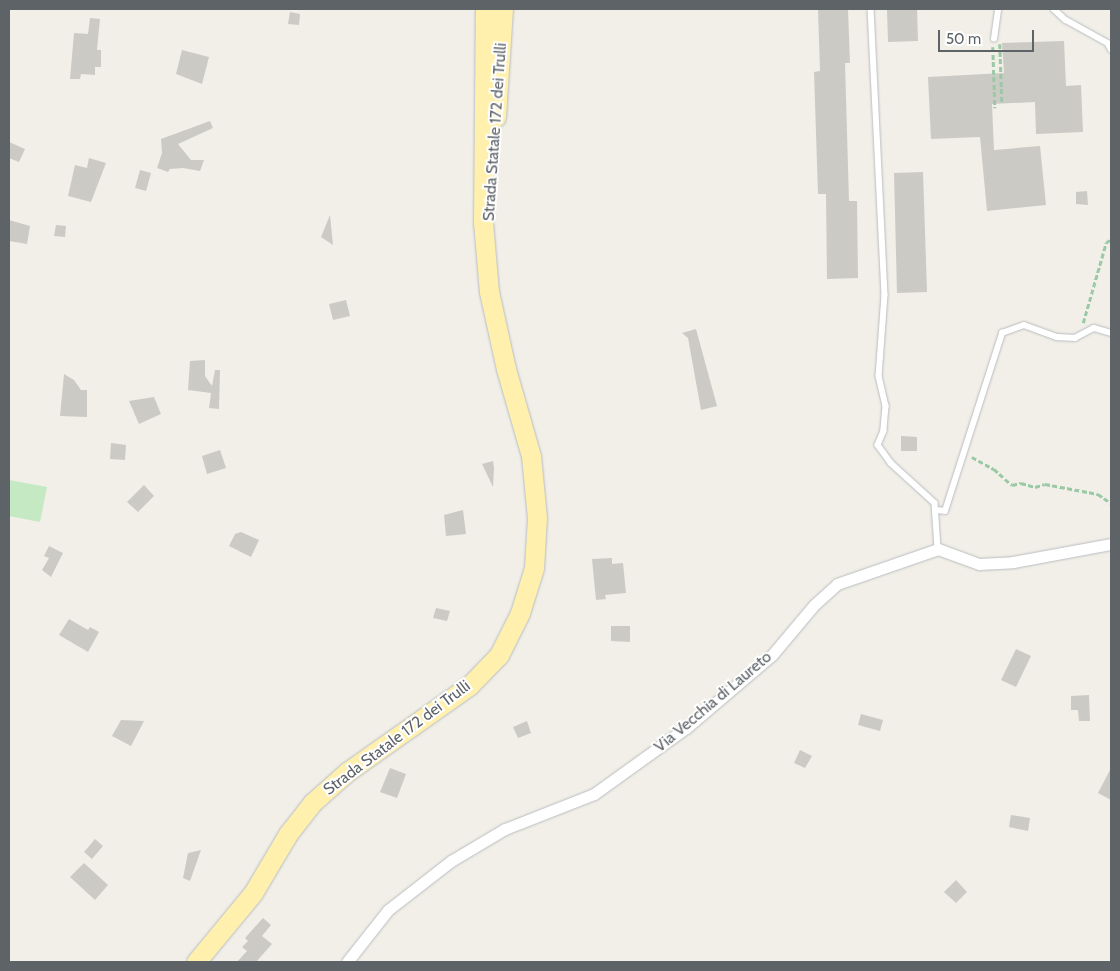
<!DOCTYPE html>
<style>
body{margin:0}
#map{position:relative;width:1120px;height:971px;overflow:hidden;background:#f1efe7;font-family:Cabin,sans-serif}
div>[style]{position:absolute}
.green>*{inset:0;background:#c4e9c3}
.building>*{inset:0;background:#cccac4}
.path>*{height:2.5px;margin-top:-1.25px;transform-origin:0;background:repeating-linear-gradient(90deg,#9ac9a6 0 5px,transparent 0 7.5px)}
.roads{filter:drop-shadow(0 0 1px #b9bdc1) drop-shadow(0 0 1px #b9bdc1)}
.lane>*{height:5.5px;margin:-2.75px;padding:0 2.75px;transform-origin:2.75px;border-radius:2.75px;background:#fff}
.street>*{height:11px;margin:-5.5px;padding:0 5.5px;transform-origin:5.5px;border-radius:5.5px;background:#fff}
.primary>*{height:19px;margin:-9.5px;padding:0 9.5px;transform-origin:9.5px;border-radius:9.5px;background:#fff0ae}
span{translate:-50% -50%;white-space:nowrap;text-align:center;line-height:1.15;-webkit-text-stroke:4px #fff;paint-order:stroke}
.street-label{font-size:16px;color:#5e6368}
.frame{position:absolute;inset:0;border:10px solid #5e6368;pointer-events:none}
.scale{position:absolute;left:938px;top:30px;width:96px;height:22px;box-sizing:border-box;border:2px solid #5e6368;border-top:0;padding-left:6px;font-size:15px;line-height:18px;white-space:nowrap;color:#5e6368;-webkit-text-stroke:4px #fff;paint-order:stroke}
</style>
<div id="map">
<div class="green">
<div style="clip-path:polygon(9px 480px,47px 487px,40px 522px,9px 516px)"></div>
</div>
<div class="building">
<div style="clip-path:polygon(818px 9px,848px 9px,850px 63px,845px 63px,849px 201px,857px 201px,858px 278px,827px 279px,826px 194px,818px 194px,814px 72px,820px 71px)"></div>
<div style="clip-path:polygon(887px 9px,917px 9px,918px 41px,888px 42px)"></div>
<div style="clip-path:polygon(290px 12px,300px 14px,299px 25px,288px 24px)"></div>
<div style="clip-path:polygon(90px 18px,100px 19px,97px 50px,101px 50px,101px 67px,95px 67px,95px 75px,81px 74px,80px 79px,70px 79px,74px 33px,88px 34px)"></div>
<div style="clip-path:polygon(1064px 41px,1066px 86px,1081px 85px,1083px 132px,1036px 134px,1035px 102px,992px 104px,994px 150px,1040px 146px,1046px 205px,987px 211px,980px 137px,931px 139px,928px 77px,1004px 73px,1002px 43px)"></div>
<div style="clip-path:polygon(182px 50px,209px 57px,202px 84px,176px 74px)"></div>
<div style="clip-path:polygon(210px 121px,213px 128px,178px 144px,191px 160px,204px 160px,200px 171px,183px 168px,170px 169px,168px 172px,157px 168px,162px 153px,161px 139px)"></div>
<div style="clip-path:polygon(9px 142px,25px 149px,19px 162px,9px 158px)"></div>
<div style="clip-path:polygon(89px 158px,106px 163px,91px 202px,68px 196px,75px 165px,87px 168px)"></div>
<div style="clip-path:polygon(140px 170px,151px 173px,146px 191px,135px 188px)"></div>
<div style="clip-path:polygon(923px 172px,927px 292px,897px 293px,894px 173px)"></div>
<div style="clip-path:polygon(1087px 191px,1088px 205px,1076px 204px,1076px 192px)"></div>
<div style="clip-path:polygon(330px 215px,333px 245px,321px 237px)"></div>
<div style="clip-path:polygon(9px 220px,30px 226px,27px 244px,9px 241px)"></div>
<div style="clip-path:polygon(56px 225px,66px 226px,65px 237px,54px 236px)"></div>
<div style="clip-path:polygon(346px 300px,350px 316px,333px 320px,329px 304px)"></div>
<div style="clip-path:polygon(696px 329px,717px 406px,701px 410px,688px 338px,682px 333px)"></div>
<div style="clip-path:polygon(205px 360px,205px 376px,212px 386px,215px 370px,220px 370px,219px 409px,209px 408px,211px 393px,188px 390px,190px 361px)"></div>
<div style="clip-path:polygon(64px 374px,74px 380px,81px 390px,87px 390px,87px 417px,60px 416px)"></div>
<div style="clip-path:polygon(154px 397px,161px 414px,139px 424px,129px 401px)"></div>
<div style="clip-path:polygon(901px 436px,917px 437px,917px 451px,901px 451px)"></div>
<div style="clip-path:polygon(111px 443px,126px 445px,125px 460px,110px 459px)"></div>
<div style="clip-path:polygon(220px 450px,226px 468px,207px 474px,202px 456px)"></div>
<div style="clip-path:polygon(493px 461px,494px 468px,493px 487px,482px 464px)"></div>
<div style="clip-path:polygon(144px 485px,154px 496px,138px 512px,127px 502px)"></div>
<div style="clip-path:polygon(463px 510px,466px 534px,446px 536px,444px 515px)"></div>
<div style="clip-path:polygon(241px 532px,259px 540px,251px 557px,229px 546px,235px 534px)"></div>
<div style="clip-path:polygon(49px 546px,63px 553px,51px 577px,42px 570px,49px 558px,44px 556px)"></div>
<div style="clip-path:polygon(612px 558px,612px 564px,623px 563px,626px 593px,605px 595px,606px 599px,596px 600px,592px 559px)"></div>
<div style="clip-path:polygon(436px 608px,450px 611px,447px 621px,433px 618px)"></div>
<div style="clip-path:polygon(69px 619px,88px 630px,90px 627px,99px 632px,88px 652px,59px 635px)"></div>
<div style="clip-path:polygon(611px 626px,630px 626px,630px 642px,611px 641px)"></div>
<div style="clip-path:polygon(1016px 649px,1031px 656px,1016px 687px,1001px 680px)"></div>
<div style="clip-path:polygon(1089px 695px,1090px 721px,1079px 721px,1078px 710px,1071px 710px,1071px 696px)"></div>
<div style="clip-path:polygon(861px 714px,883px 720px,880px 731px,858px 725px)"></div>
<div style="clip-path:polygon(121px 720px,144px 721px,131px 746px,112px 736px)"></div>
<div style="clip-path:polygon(527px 721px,531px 733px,518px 738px,513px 727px)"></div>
<div style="clip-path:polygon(800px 750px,812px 756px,805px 768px,794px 763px)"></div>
<div style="clip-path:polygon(390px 768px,406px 774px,397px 798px,380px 792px)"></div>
<div style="clip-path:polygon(1111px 768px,1111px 800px,1098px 793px)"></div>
<div style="clip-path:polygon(1011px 815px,1030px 818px,1028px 831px,1009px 827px)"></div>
<div style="clip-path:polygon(95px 839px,103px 846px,92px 859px,84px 852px)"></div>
<div style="clip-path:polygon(201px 850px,190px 881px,183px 878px,188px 853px)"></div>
<div style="clip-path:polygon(84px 863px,108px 885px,95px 900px,70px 877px)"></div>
<div style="clip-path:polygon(956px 880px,967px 892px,956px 903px,944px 892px)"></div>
<div style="clip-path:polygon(263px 918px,271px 925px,262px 936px,272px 944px,256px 962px,237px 962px,247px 951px,242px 947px,248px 941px,245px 938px)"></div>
</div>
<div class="path">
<div style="left:1000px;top:44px;width:58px;rotate:88deg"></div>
<div style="left:993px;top:47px;width:61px;rotate:88.1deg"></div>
<div style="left:1083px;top:323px;width:83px;rotate:-74deg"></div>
<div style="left:1106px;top:243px;width:6px;rotate:-39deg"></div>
<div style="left:972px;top:457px;width:25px;rotate:29deg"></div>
<div style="left:994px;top:469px;width:24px;rotate:42deg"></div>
<div style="left:1012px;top:485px;width:9px;rotate:-13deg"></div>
<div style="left:1021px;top:483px;width:15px;rotate:16deg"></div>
<div style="left:1035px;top:487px;width:10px;rotate:-17deg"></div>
<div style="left:1045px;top:484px;width:54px;rotate:10.7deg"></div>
<div style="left:1098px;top:494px;width:16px;rotate:35deg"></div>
</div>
<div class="roads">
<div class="lane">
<div style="left:871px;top:9px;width:286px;rotate:87.2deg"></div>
<div style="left:885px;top:295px;width:81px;rotate:94.2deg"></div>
<div style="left:879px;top:376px;width:31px;rotate:77deg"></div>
<div style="left:886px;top:406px;width:25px;rotate:95deg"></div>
<div style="left:884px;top:431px;width:15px;rotate:113deg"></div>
<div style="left:878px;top:445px;width:22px;rotate:54deg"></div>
<div style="left:891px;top:463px;width:59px;rotate:42.3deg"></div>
<div style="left:935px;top:503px;width:46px;rotate:86.3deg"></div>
<div style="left:1054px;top:9px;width:16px;rotate:43deg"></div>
<div style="left:1066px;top:20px;width:48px;rotate:28.7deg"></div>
<div style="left:1108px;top:43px;width:7px;rotate:63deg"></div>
<div style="left:994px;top:39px;width:30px;rotate:-82deg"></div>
<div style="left:937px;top:510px;width:8px;rotate:7deg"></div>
<div style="left:945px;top:511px;width:187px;rotate:-72.2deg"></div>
<div style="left:1002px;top:333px;width:23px;rotate:-20deg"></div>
<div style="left:1024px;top:325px;width:35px;rotate:20deg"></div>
<div style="left:1057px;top:337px;width:18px;rotate:3deg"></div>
<div style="left:1075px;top:338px;width:21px;rotate:-28deg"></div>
<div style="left:1094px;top:328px;width:18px;rotate:16deg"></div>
</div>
<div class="street">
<div style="left:347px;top:962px;width:66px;rotate:-51.7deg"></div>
<div style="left:388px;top:910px;width:80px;rotate:-37.9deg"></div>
<div style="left:451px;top:861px;width:63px;rotate:-30.7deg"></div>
<div style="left:505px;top:829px;width:96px;rotate:-21.5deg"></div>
<div style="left:594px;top:794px;width:113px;rotate:-35.7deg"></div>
<div style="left:686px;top:728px;width:113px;rotate:-40.3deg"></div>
<div style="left:772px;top:655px;width:65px;rotate:-50deg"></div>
<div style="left:814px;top:605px;width:31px;rotate:-42deg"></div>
<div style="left:837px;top:584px;width:107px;rotate:-19.1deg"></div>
<div style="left:938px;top:549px;width:44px;rotate:20.1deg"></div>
<div style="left:979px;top:564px;width:34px;rotate:-3deg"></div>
<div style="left:1013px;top:562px;width:100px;rotate:-10.4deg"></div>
</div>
<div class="primary">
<div style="left:496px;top:117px;width:108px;rotate:-86.3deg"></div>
<div style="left:196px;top:962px;width:89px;rotate:-50.4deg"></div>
<div style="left:253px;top:893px;width:69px;rotate:-59.3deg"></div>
<div style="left:288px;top:834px;width:39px;rotate:-52deg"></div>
<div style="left:312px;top:803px;width:47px;rotate:-41.5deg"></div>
<div style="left:347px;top:772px;width:149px;rotate:-35.2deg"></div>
<div style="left:469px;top:686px;width:43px;rotate:-45.9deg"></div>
<div style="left:499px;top:655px;width:47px;rotate:-63.4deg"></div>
<div style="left:520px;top:613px;width:47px;rotate:-72.7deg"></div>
<div style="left:534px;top:568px;width:50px;rotate:-86.6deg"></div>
<div style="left:537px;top:518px;width:62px;rotate:-95.5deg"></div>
<div style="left:531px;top:456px;width:91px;rotate:-106deg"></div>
<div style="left:506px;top:369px;width:79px;rotate:-102.4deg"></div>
<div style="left:489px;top:292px;width:70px;rotate:-94.9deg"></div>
<div style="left:483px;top:222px;width:213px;rotate:-89.5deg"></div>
</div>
</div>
<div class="street-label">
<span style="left:495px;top:132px;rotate:-86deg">Strada Statale 172 dei Trulli</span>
<span style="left:713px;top:702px;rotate:-40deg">Via Vecchia di Laureto</span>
<span style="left:397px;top:738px;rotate:-37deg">Strada Statale 172 dei Trulli</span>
</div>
<div class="frame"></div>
<div class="scale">50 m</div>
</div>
